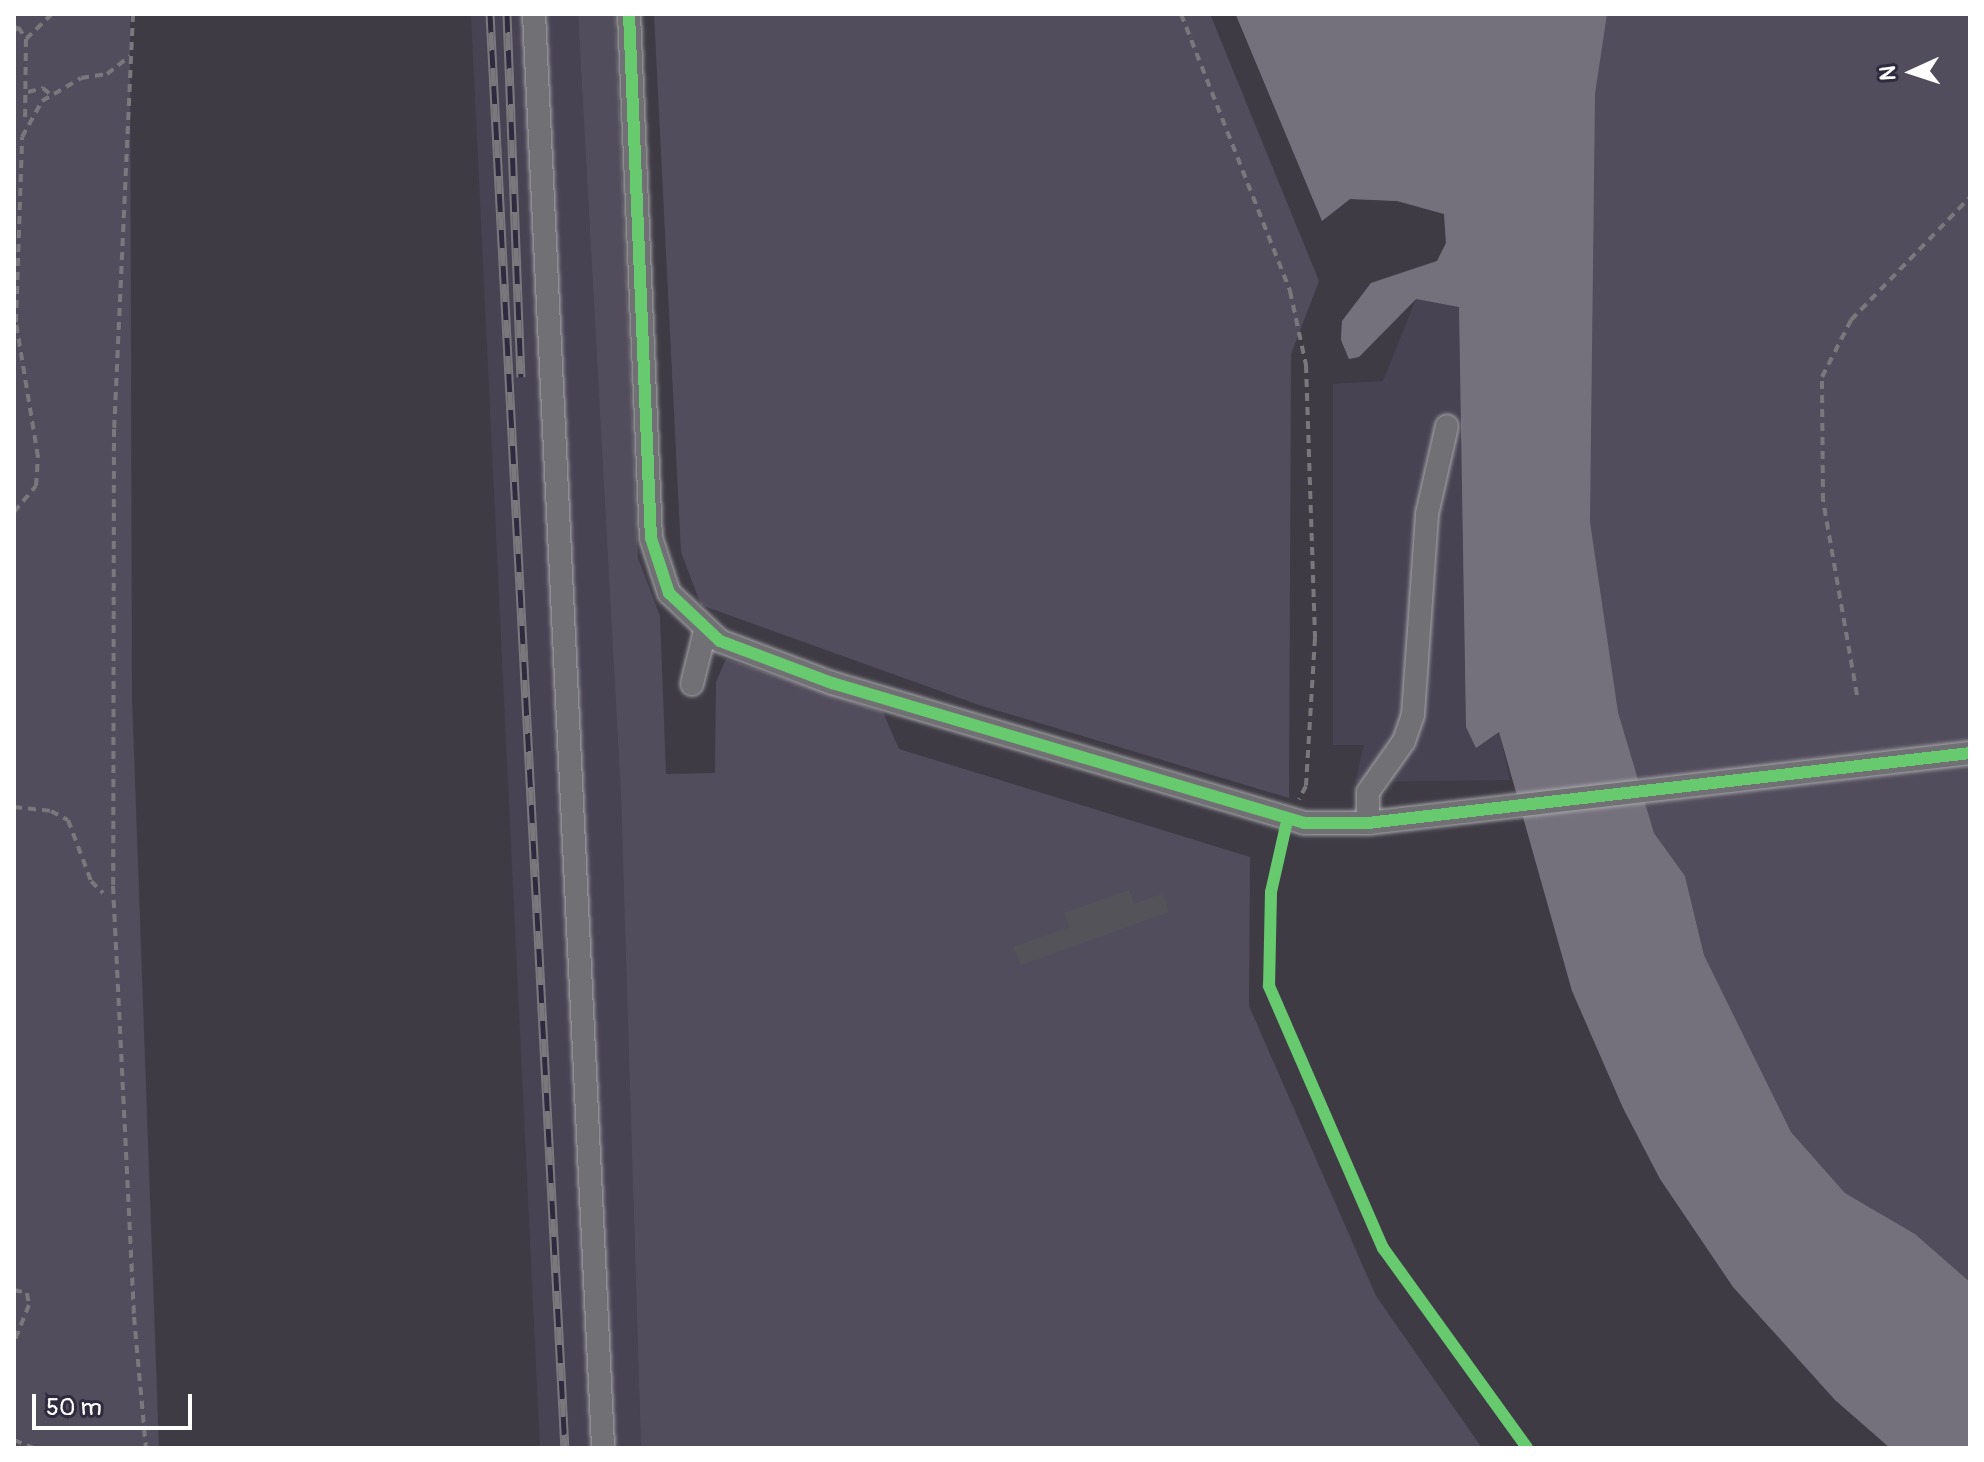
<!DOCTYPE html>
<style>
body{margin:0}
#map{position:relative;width:1984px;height:1462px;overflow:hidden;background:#3e3b45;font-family:Pangolin,sans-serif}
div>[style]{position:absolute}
.built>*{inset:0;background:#484353}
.green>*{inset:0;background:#524d5c}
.water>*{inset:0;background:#74717d}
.building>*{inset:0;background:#55535a}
.path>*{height:4px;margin-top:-2px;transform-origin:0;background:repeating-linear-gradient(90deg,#7a787d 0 8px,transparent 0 14px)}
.roads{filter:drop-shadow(0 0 2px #a8a7ab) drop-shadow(0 0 2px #a8a7ab)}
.minor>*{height:22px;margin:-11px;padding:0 11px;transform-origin:11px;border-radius:11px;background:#717074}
.rail>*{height:9px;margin-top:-4.5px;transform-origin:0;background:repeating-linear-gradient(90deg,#2f2a3d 0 18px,#7a787d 0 36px);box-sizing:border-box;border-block:2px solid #7a787d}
.cycleway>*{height:12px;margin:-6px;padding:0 6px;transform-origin:6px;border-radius:6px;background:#67ca6e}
span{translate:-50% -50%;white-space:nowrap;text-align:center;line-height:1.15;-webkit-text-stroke:6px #2f2a3d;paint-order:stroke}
.frame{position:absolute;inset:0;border:16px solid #fff;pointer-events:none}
.north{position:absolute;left:1872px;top:32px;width:80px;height:80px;-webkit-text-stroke:6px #2f2a3d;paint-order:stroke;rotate:267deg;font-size:22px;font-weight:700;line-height:32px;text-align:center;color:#fff}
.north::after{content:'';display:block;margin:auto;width:28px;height:36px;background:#fff;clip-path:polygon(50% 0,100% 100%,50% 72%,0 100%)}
.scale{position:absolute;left:32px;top:1394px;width:160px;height:36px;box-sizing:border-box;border:4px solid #fff;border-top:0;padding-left:10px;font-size:24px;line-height:28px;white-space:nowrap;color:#fff;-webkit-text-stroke:6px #2f2a3d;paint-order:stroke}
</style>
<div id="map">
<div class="built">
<div style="clip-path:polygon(471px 14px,578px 14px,621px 797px,641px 1448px,540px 1448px)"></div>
<div style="clip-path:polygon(1416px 299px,1459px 306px,1466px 727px,1499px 731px,1510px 780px,1355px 782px,1364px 745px,1333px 745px,1333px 384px,1383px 381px)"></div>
</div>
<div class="green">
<div style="clip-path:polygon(14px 14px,130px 14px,132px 697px,159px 1448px,14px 1448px)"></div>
<div style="clip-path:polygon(578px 14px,615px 14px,638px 558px,660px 616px,666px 774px,715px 773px,716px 682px,726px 659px,883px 712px,899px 749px,1250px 857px,1249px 1006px,1376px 1296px,1482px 1448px,641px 1448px,621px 797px)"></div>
<div style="clip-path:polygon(654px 14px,1210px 14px,1319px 281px,1291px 354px,1289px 798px,979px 705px,701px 605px,681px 552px)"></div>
<div style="clip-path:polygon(1970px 14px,1970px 1282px,1915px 1234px,1845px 1193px,1791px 1132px,1704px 955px,1685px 876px,1654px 833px,1618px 712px,1499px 731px,1476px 748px,1466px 727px,1459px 307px,1416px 299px,1359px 357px,1349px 359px,1341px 340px,1342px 321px,1371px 283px,1437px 261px,1446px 243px,1444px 214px,1397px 201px,1350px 199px,1322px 221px,1236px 15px)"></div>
</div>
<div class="water">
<div style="clip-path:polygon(1607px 14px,1595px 94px,1590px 522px,1618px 712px,1654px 833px,1685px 876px,1704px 955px,1791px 1132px,1845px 1193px,1915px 1234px,1970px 1282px,1970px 1448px,1890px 1448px,1835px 1400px,1733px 1287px,1660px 1179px,1623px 1108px,1572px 991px,1499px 732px,1476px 748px,1466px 727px,1459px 307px,1416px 299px,1359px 357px,1349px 359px,1341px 340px,1342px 321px,1371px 283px,1437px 261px,1446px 243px,1444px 214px,1397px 201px,1350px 199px,1322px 221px,1236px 15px)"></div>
</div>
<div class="building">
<div style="clip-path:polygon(1129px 890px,1134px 904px,1163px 894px,1169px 912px,1021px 965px,1013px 947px,1070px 927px,1064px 913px)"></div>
</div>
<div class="path">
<div style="left:133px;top:14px;width:415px;rotate:92.6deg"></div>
<div style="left:114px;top:429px;width:457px;rotate:90.1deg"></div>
<div style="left:113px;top:886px;width:432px;rotate:87.2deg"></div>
<div style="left:134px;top:1317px;width:132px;rotate:84.8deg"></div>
<div style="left:1181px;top:14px;width:298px;rotate:68.5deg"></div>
<div style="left:1290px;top:291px;width:76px;rotate:77.8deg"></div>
<div style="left:1306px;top:365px;width:273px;rotate:88.1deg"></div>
<div style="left:1315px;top:638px;width:148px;rotate:93.5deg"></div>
<div style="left:1306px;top:786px;width:15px;rotate:118deg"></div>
<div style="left:14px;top:31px;width:6px;rotate:-45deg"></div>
<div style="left:18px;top:27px;width:14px;rotate:56deg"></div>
<div style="left:26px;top:39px;width:84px;rotate:90.7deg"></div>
<div style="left:26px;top:39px;width:36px;rotate:-44deg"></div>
<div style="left:28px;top:92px;width:16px;rotate:-15deg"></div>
<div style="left:43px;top:88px;width:11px;rotate:41deg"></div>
<div style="left:14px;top:512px;width:34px;rotate:-50deg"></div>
<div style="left:36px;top:486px;width:29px;rotate:-86deg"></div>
<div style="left:38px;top:457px;width:137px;rotate:-99.3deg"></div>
<div style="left:16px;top:322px;width:185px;rotate:-88.1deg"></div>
<div style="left:22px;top:137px;width:41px;rotate:-60.9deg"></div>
<div style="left:42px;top:101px;width:45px;rotate:-30.5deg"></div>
<div style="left:81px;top:78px;width:26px;rotate:-9deg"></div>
<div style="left:107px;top:74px;width:29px;rotate:-38deg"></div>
<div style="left:14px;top:585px;width:47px;rotate:90deg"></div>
<div style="left:1857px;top:695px;width:197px;rotate:-99.9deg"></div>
<div style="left:1823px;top:501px;width:124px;rotate:-90.5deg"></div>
<div style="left:1822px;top:377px;width:64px;rotate:-63deg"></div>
<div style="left:1851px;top:320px;width:171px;rotate:-45.9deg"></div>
<div style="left:14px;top:807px;width:37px;rotate:6deg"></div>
<div style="left:51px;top:811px;width:19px;rotate:28deg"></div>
<div style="left:68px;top:820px;width:65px;rotate:69.3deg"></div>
<div style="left:91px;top:881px;width:17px;rotate:45deg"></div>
<div style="left:1284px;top:836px;width:57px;rotate:103.1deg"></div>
<div style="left:1271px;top:892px;width:94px;rotate:91.2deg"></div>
<div style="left:1269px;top:986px;width:286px;rotate:66.5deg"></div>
<div style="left:1383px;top:1248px;width:246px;rotate:54.2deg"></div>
<div style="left:14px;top:1290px;width:13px;rotate:13deg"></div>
<div style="left:27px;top:1293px;width:12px;rotate:81deg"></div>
<div style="left:29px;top:1305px;width:40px;rotate:112deg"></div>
<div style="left:14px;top:1440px;width:22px;rotate:22deg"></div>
</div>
<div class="roads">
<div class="minor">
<div style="left:534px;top:14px;width:1432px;rotate:87.24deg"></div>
<div style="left:629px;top:14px;width:524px;rotate:87.6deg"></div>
<div style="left:651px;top:538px;width:58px;rotate:71.9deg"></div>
<div style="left:669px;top:593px;width:70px;rotate:43.3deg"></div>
<div style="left:720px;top:641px;width:120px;rotate:20.6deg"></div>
<div style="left:832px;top:683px;width:492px;rotate:16.5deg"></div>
<div style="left:1304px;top:823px;width:64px"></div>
<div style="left:1368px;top:823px;width:606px;rotate:-6.63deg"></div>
<div style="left:692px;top:684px;width:55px;rotate:-76.2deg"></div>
<div style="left:1368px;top:823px;width:31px;rotate:-90deg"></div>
<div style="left:1368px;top:792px;width:62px;rotate:-54.8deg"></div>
<div style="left:1404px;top:741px;width:28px;rotate:-71deg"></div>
<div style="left:1413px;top:715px;width:201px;rotate:-86deg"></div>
<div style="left:1427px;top:514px;width:90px;rotate:-77.2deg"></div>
</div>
</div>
<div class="rail">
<div style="left:490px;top:14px;width:1436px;rotate:87.01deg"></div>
<div style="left:507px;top:14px;width:363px;rotate:87.8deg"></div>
</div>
<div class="cycleway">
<div style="left:629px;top:14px;width:524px;rotate:87.6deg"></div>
<div style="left:651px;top:538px;width:58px;rotate:71.9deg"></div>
<div style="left:669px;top:593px;width:70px;rotate:43.3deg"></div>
<div style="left:720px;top:641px;width:120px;rotate:20.6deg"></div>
<div style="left:832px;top:683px;width:492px;rotate:16.5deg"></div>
<div style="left:1304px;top:823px;width:64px"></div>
<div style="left:1368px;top:823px;width:606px;rotate:-6.63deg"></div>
<div style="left:1287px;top:821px;width:73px;rotate:102.7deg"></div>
<div style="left:1271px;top:892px;width:94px;rotate:91.2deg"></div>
<div style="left:1269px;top:986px;width:286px;rotate:66.5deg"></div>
<div style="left:1383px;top:1248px;width:246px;rotate:54.2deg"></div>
</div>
<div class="frame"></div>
<div class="north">N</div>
<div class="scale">50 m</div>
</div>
